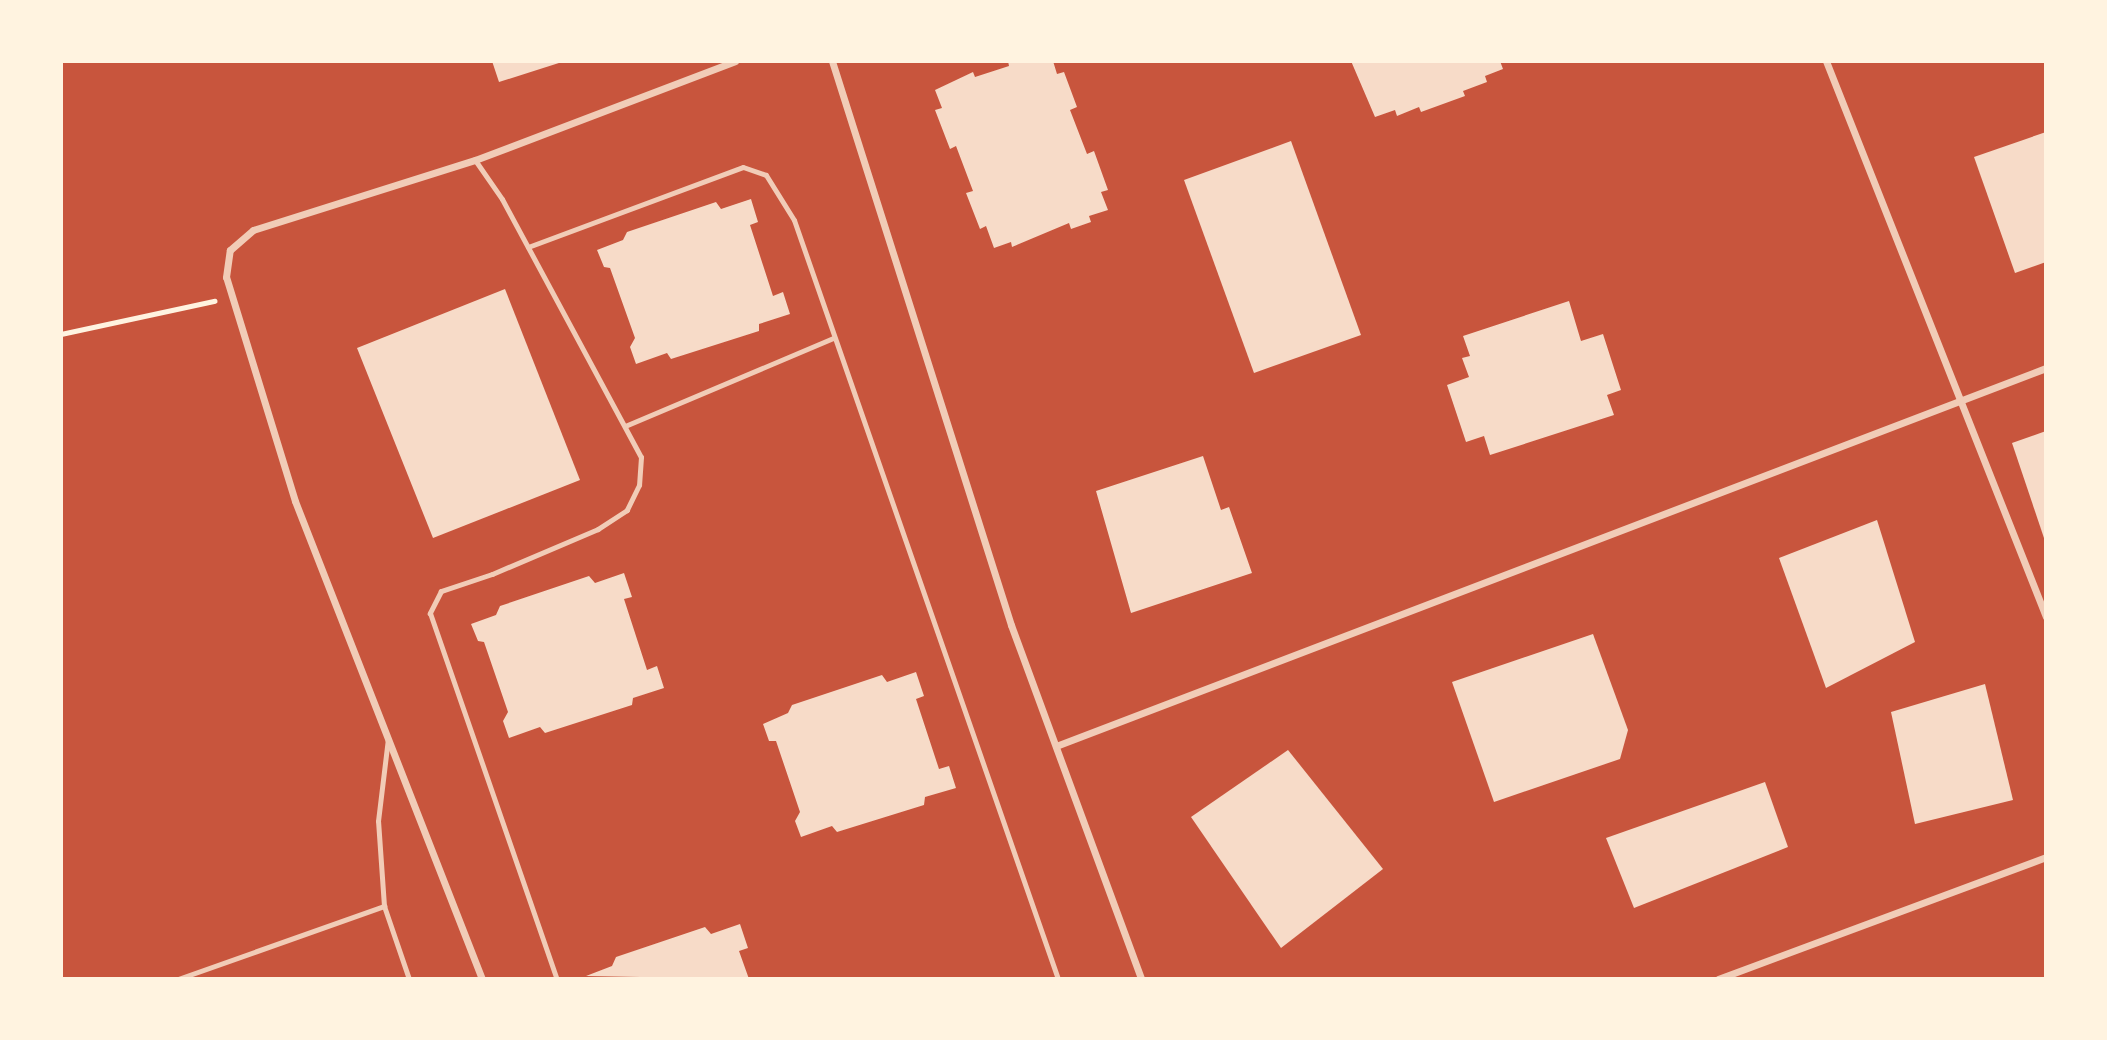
<!DOCTYPE html>
<style>
body{margin:0}
#map{position:relative;width:2107px;height:1040px;overflow:hidden;background:#c8553d;font-family:"Fira Sans Condensed",sans-serif}
div>[style]{position:absolute}
.building>*{inset:0;background:#f7dbc8}
.path>*{height:4.5px;margin:-2.25px;padding:0 2.25px;transform-origin:2.25px;border-radius:2.25px;background:#fff3e0}
.service>*{height:5px;margin:-2.5px;padding:0 2.5px;transform-origin:2.5px;border-radius:2.5px;background:#f1ccb7}
.minor>*{height:7px;margin:-3.5px;padding:0 3.5px;transform-origin:3.5px;border-radius:3.5px;background:#f1ccb7}
span{translate:-50% -50%;white-space:nowrap;text-align:center;line-height:1.15;-webkit-text-stroke:6px #fff3e0;paint-order:stroke}
.frame{position:absolute;inset:0;border:63px solid #fff3e0;pointer-events:none}
</style>
<div id="map">
<div class="building">
<div style="clip-path:polygon(492px 61px,562px 61px,562px 62px,499px 82px)"></div>
<div style="clip-path:polygon(1008px 61px,1053px 61px,1057px 74px,1064px 72px,1077px 107px,1070px 110px,1087px 154px,1094px 151px,1108px 190px,1101px 192px,1108px 210px,1089px 216px,1091px 222px,1071px 229px,1069px 223px,1012px 247px,1011px 242px,994px 248px,986px 226px,980px 229px,966px 193px,973px 191px,956px 146px,950px 149px,935px 110px,942px 108px,935px 90px,973px 72px,975px 77px,1009px 66px)"></div>
<div style="clip-path:polygon(1351px 61px,1500px 61px,1503px 69px,1485px 76px,1487px 82px,1463px 91px,1465px 96px,1421px 112px,1419px 107px,1397px 116px,1395px 110px,1375px 117px)"></div>
<div style="clip-path:polygon(2046px 132px,2046px 262px,2015px 273px,1974px 157px)"></div>
<div style="clip-path:polygon(1291px 141px,1361px 335px,1254px 373px,1184px 180px)"></div>
<div style="clip-path:polygon(751px 199px,758px 222px,750px 225px,773px 296px,783px 292px,790px 314px,759px 324px,759px 331px,671px 359px,667px 353px,636px 364px,630px 347px,635px 338px,610px 268px,604px 267px,597px 250px,623px 240px,627px 232px,716px 202px,721px 209px)"></div>
<div style="clip-path:polygon(505px 289px,580px 480px,433px 538px,357px 348px)"></div>
<div style="clip-path:polygon(1569px 301px,1581px 341px,1603px 334px,1621px 390px,1607px 395px,1614px 415px,1490px 455px,1484px 436px,1466px 442px,1447px 385px,1469px 377px,1462px 358px,1470px 356px,1463px 336px)"></div>
<div style="clip-path:polygon(2046px 431px,2046px 541px,2045px 541px,2012px 443px)"></div>
<div style="clip-path:polygon(1203px 456px,1221px 510px,1229px 507px,1252px 573px,1131px 613px,1096px 491px)"></div>
<div style="clip-path:polygon(1877px 520px,1915px 642px,1826px 688px,1779px 558px)"></div>
<div style="clip-path:polygon(624px 573px,632px 597px,624px 599px,647px 670px,657px 666px,664px 688px,633px 698px,632px 705px,545px 733px,540px 727px,509px 738px,503px 721px,508px 712px,484px 642px,478px 641px,471px 624px,496px 615px,500px 606px,589px 576px,595px 583px)"></div>
<div style="clip-path:polygon(1593px 634px,1628px 730px,1620px 759px,1494px 802px,1452px 682px)"></div>
<div style="clip-path:polygon(916px 672px,924px 696px,916px 699px,939px 769px,949px 766px,956px 788px,925px 797px,924px 805px,837px 832px,832px 826px,801px 837px,795px 821px,800px 812px,776px 741px,769px 741px,763px 724px,788px 713px,792px 705px,882px 675px,887px 682px)"></div>
<div style="clip-path:polygon(1985px 684px,2013px 800px,1915px 824px,1891px 712px)"></div>
<div style="clip-path:polygon(1288px 750px,1383px 869px,1281px 948px,1191px 817px)"></div>
<div style="clip-path:polygon(1765px 782px,1788px 847px,1634px 908px,1606px 838px)"></div>
<div style="clip-path:polygon(740px 924px,748px 948px,739px 951px,749px 979px,586px 976px,612px 966px,616px 957px,705px 927px,711px 934px)"></div>
</div>
<div class="path">
<div style="left:61px;top:334px;width:157px;rotate:-12.2deg"></div>
</div>
<div class="service">
<div style="left:475px;top:160px;width:47px;rotate:55.3deg"></div>
<div style="left:502px;top:199px;width:293px;rotate:61.7deg"></div>
<div style="left:641px;top:457px;width:28px;rotate:94deg"></div>
<div style="left:639px;top:485px;width:28px;rotate:116deg"></div>
<div style="left:627px;top:510px;width:35px;rotate:147deg"></div>
<div style="left:598px;top:529px;width:115px;rotate:157deg"></div>
<div style="left:492px;top:574px;width:54px;rotate:161.6deg"></div>
<div style="left:441px;top:591px;width:25px;rotate:117deg"></div>
<div style="left:430px;top:613px;width:387px;rotate:70.9deg"></div>
<div style="left:528px;top:247px;width:229px;rotate:-20.4deg"></div>
<div style="left:743px;top:167px;width:24px;rotate:19deg"></div>
<div style="left:766px;top:175px;width:53px;rotate:58.1deg"></div>
<div style="left:794px;top:220px;width:804px;rotate:70.82deg"></div>
<div style="left:625px;top:426px;width:226px;rotate:-22.9deg"></div>
<div style="left:384px;top:906px;width:85px;rotate:-94deg"></div>
<div style="left:378px;top:821px;width:84px;rotate:-83.1deg"></div>
<div style="left:178px;top:979px;width:219px;rotate:-19.5deg"></div>
<div style="left:384px;top:906px;width:77px;rotate:71.1deg"></div>
</div>
<div class="minor">
<div style="left:832px;top:61px;width:592px;rotate:72.39deg"></div>
<div style="left:1011px;top:625px;width:377px;rotate:69.8deg"></div>
<div style="left:1826px;top:61px;width:598px;rotate:68.41deg"></div>
<div style="left:1056px;top:746px;width:1060px;rotate:-20.9deg"></div>
<div style="left:482px;top:979px;width:513px;rotate:-111.37deg"></div>
<div style="left:295px;top:501px;width:234px;rotate:-107.1deg"></div>
<div style="left:226px;top:277px;width:27px;rotate:-82deg"></div>
<div style="left:230px;top:250px;width:30px;rotate:-41deg"></div>
<div style="left:253px;top:230px;width:233px;rotate:-17.5deg"></div>
<div style="left:475px;top:160px;width:278px;rotate:-20.8deg"></div>
<div style="left:1718px;top:979px;width:350px;rotate:-20.4deg"></div>
</div>
<div class="frame"></div>
</div>
